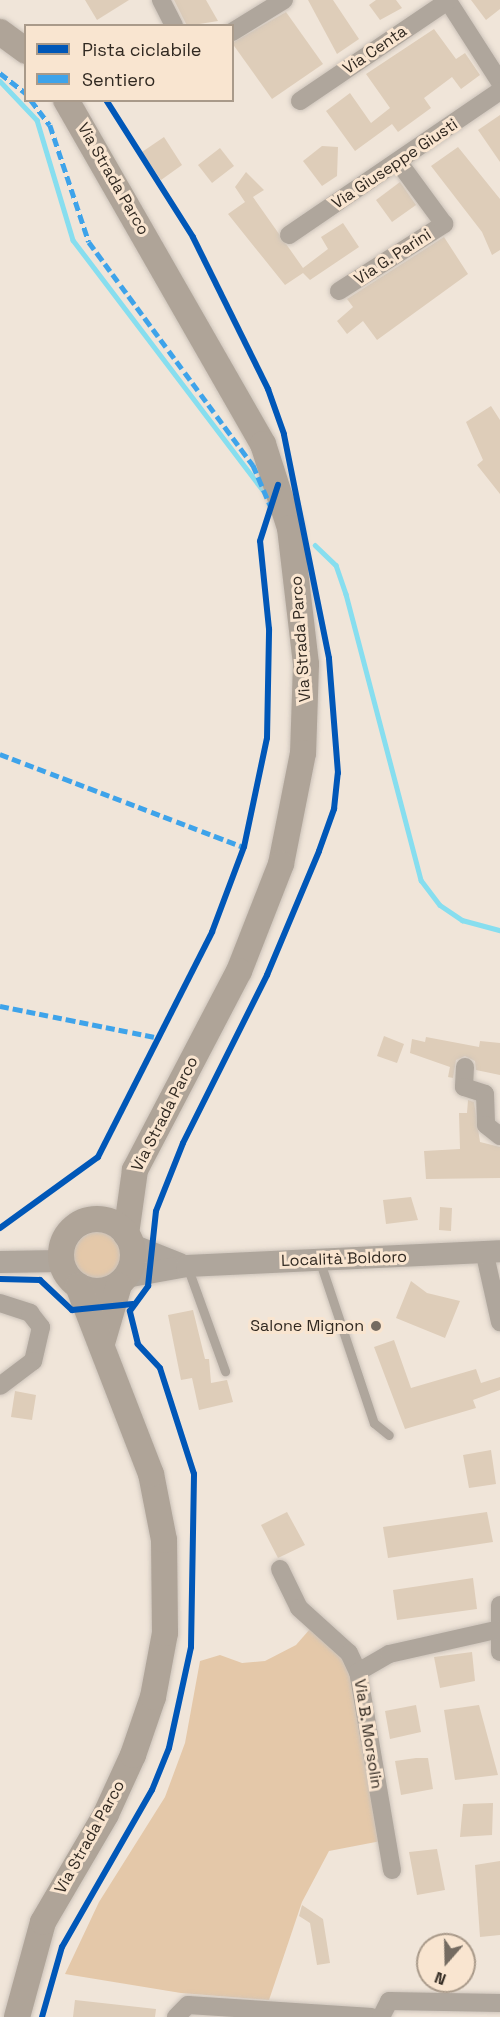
<!DOCTYPE html>
<meta charset="utf-8">
<style>
body{margin:0}
#map{position:relative;width:500px;height:2017px;overflow:hidden;background:#f0e5d9;font-family:"Space Grotesk",sans-serif}
div>[style]{position:absolute}
.green>*{inset:0;background:#e4c8a9}
.round{border-radius:50%}
.stream>*{height:4.5px;margin:-2.25px;padding:0 2.25px;transform-origin:2.25px;border-radius:2.25px;background:#87deef}
.building>*{inset:0;background:#decdb9}
.roads{filter:drop-shadow(0 0 2px #ccc3ba) drop-shadow(0 0 2px #ccc3ba)}
.service>*{height:9px;margin:-4.5px;padding:0 4.5px;transform-origin:4.5px;border-radius:4.5px;background:#afa69c}
.minor>*{height:18px;margin:-9px;padding:0 9px;transform-origin:9px;border-radius:9px;background:#afa69c}
.tertiary>*{height:22px;margin:-11px;padding:0 11px;transform-origin:11px;border-radius:11px;background:#afa69c}
.secondary>*{height:26px;margin:-13px;padding:0 13px;transform-origin:13px;border-radius:13px;background:#afa498}
.secondary>.ring{margin:-13px;padding:0;box-sizing:content-box;background:none;border:26px solid #afa498;border-radius:50%}
.quiet>*{height:4.5px;margin-top:-2.25px;transform-origin:0;background:repeating-linear-gradient(90deg,#3ea3ea 0 9px,transparent 0 13.5px)}
.cycleway>*{height:6px;margin:-3px;padding:0 3px;transform-origin:3px;border-radius:3px;background:#0057b8}
.dots>*{width:16px;height:16px;translate:-50% -50%;box-sizing:border-box;border:3px solid #f9e5d0;border-radius:50%}
span{translate:-50% -50%;white-space:nowrap;text-align:center;line-height:1.15;-webkit-text-stroke:6px #f9e5d0;paint-order:stroke}
.street-label{font-size:16px;color:#312921}
.poi-label{font-size:16px;color:#312921}
.right{translate:-100% -50%;text-align:right}
.legend{position:absolute;left:24px;top:24px;width:210px;height:78px;box-sizing:border-box;background:#f9e5d0;border:2px solid #a99a8a;margin:0;padding:8px 10px;list-style:none;font-size:18px;color:#312921}
.legend li{display:flex;align-items:center;gap:12px;height:30px}
.legend b{width:30px;border:2px solid #a99a8a}
.north{position:absolute;left:416px;top:1933px;width:60px;height:60px;box-sizing:border-box;background:#f9e5d0;border:2px solid #a99a8a;border-radius:50%;rotate:200deg;font-size:16px;font-weight:700;line-height:24px;text-align:center;color:#312921}
.north::after{content:'';display:block;margin:auto;width:21px;height:27px;background:#746b61;clip-path:polygon(50% 0,100% 100%,50% 72%,0 100%)}
</style>
<div id="map">
<div class="green">
<div class="round" style="left:74px;top:1232px;width:48px;height:48px"></div>
<div style="clip-path:polygon(310px 1629px,348px 1660px,381px 1841px,329px 1851px,302px 1902px,269px 2000px,181px 1993px,65px 1974px,99px 1902px,165px 1797px,185px 1743px,200px 1661px,220px 1655px,242px 1663px,265px 1661px,296px 1645px)"></div>
</div>
<div class="stream">
<div style="left:0;top:81px;width:54px;rotate:46.5deg"></div>
<div style="left:37px;top:120px;width:125px;rotate:73.3deg"></div>
<div style="left:73px;top:240px;width:313px;rotate:52.8deg"></div>
<div style="left:315px;top:545px;width:29px;rotate:44deg"></div>
<div style="left:336px;top:565px;width:31px;rotate:71deg"></div>
<div style="left:346px;top:594px;width:296px;rotate:75.3deg"></div>
<div style="left:421px;top:880px;width:31px;rotate:53deg"></div>
<div style="left:440px;top:905px;width:27px;rotate:34deg"></div>
<div style="left:462px;top:920px;width:39px;rotate:15deg"></div>
</div>
<div class="building">
<div style="clip-path:polygon(85px 0,129px 0,97px 20px)"></div>
<div style="clip-path:polygon(174px 0,206px 0,218px 21px,187px 26px)"></div>
<div style="clip-path:polygon(308px 0,333px 0,359px 39px,337px 54px)"></div>
<div style="clip-path:polygon(376px 0,396px 0,402px 8px,380px 20px,369px 5px)"></div>
<div style="clip-path:polygon(471px 0,500px 0,500px 9px,486px 20px)"></div>
<div style="clip-path:polygon(286px 12px,323px 64px,272px 99px,232px 43px)"></div>
<div style="clip-path:polygon(434px 29px,456px 59px,465px 53px,480px 75px,461px 89px,452px 77px,424px 98px,431px 108px,398px 132px,392px 124px,355px 151px,326px 111px,350px 93px,371px 123px,390px 108px,366px 74px)"></div>
<div style="clip-path:polygon(500px 115px,500px 162px,478px 130px)"></div>
<div style="clip-path:polygon(164px 137px,182px 165px,161px 180px,142px 152px)"></div>
<div style="clip-path:polygon(322px 146px,338px 147px,337px 176px,322px 186px,303px 161px)"></div>
<div style="clip-path:polygon(458px 147px,500px 199px,500px 250px,492px 255px,482px 232px,431px 166px)"></div>
<div style="clip-path:polygon(220px 148px,234px 166px,212px 183px,198px 165px)"></div>
<div style="clip-path:polygon(246px 172px,264px 190px,253px 197px,303px 268px,328px 249px,321px 237px,343px 223px,359px 247px,310px 280px,303px 273px,285px 285px,228px 214px,245px 202px,235px 187px)"></div>
<div style="clip-path:polygon(400px 182px,416px 205px,392px 222px,376px 200px)"></div>
<div style="clip-path:polygon(444px 237px,468px 274px,377px 340px,363px 321px,347px 334px,337px 321px,353px 307px,347px 299px)"></div>
<div style="clip-path:polygon(491px 406px,500px 420px,500px 494px,477px 465px,483px 460px,466px 422px)"></div>
<div style="clip-path:polygon(384px 1036px,404px 1044px,397px 1063px,377px 1056px)"></div>
<div style="clip-path:polygon(426px 1037px,479px 1047px,480px 1041px,500px 1043px,500px 1075px,476px 1070px,475px 1061px,465px 1056px,456px 1060px,453px 1078px,448px 1077px,450px 1067px,410px 1053px,412px 1039px,425px 1042px)"></div>
<div style="clip-path:polygon(468px 1100px,474px 1102px,480px 1142px,500px 1147px,500px 1178px,426px 1179px,424px 1151px,460px 1149px,459px 1113px,467px 1113px)"></div>
<div style="clip-path:polygon(411px 1197px,418px 1220px,386px 1224px,383px 1200px)"></div>
<div style="clip-path:polygon(440px 1207px,452px 1208px,451px 1231px,439px 1230px)"></div>
<div style="clip-path:polygon(411px 1281px,427px 1293px,460px 1301px,445px 1338px,396px 1318px)"></div>
<div style="clip-path:polygon(193px 1310px,205px 1359px,209px 1359px,211px 1383px,227px 1380px,233px 1402px,199px 1410px,192px 1378px,181px 1380px,168px 1315px)"></div>
<div style="clip-path:polygon(394px 1340px,411px 1388px,476px 1369px,481px 1383px,500px 1377px,500px 1390px,473px 1400px,476px 1408px,405px 1429px,374px 1347px)"></div>
<div style="clip-path:polygon(15px 1391px,36px 1395px,32px 1420px,11px 1417px)"></div>
<div style="clip-path:polygon(491px 1450px,496px 1484px,469px 1488px,463px 1455px)"></div>
<div style="clip-path:polygon(287px 1512px,305px 1545px,278px 1558px,261px 1525px)"></div>
<div style="clip-path:polygon(487px 1512px,493px 1542px,388px 1558px,383px 1527px)"></div>
<div style="clip-path:polygon(473px 1578px,477px 1609px,397px 1620px,393px 1590px)"></div>
<div style="clip-path:polygon(472px 1652px,475px 1681px,440px 1688px,434px 1657px)"></div>
<div style="clip-path:polygon(416px 1705px,421px 1732px,390px 1739px,385px 1711px)"></div>
<div style="clip-path:polygon(479px 1705px,498px 1775px,455px 1780px,444px 1710px)"></div>
<div style="clip-path:polygon(416px 1758px,428px 1758px,433px 1789px,401px 1795px,395px 1761px)"></div>
<div style="clip-path:polygon(493px 1803px,492px 1835px,460px 1837px,463px 1804px)"></div>
<div style="clip-path:polygon(437px 1849px,445px 1890px,417px 1895px,409px 1852px)"></div>
<div style="clip-path:polygon(500px 1861px,500px 1935px,480px 1937px,475px 1865px)"></div>
<div style="clip-path:polygon(302px 1905px,323px 1919px,330px 1963px,317px 1965px,310px 1923px,299px 1916px)"></div>
<div style="clip-path:polygon(75px 2000px,156px 2009px,155px 2017px,73px 2017px)"></div>
</div>
<div class="roads">
<div class="service">
<div style="left:319px;top:1259px;width:173px;rotate:71.5deg"></div>
<div style="left:374px;top:1423px;width:19px;rotate:39deg"></div>
<div style="left:187px;top:1266px;width:112px;rotate:70.1deg"></div>
</div>
<div class="minor">
<div style="left:161px;top:0;width:29px;rotate:63deg"></div>
<div style="left:448px;top:1px;width:96px;rotate:57.3deg"></div>
<div style="left:232px;top:32px;width:61px;rotate:-31.6deg"></div>
<div style="left:300px;top:101px;width:180px;rotate:-34.1deg"></div>
<div style="left:289px;top:235px;width:255px;rotate:-34.3deg"></div>
<div style="left:339px;top:291px;width:125px;rotate:-32.5deg"></div>
<div style="left:444px;top:224px;width:74px;rotate:-126.3deg"></div>
<div style="left:465px;top:1067px;width:20px;rotate:93deg"></div>
<div style="left:464px;top:1087px;width:22px;rotate:18deg"></div>
<div style="left:485px;top:1094px;width:31px;rotate:88deg"></div>
<div style="left:486px;top:1125px;width:18px;rotate:38deg"></div>
<div style="left:485px;top:1255px;width:69px;rotate:77.4deg"></div>
<div style="left:0;top:1303px;width:32px;rotate:18deg"></div>
<div style="left:30px;top:1313px;width:18px;rotate:52deg"></div>
<div style="left:41px;top:1327px;width:35px;rotate:103deg"></div>
<div style="left:33px;top:1361px;width:41px;rotate:142.9deg"></div>
<div style="left:280px;top:1569px;width:43px;rotate:64deg"></div>
<div style="left:299px;top:1608px;width:67px;rotate:42deg"></div>
<div style="left:349px;top:1653px;width:21px;rotate:65deg"></div>
<div style="left:500px;top:1605px;width:47px;rotate:90deg"></div>
<div style="left:392px;top:1870px;width:201px;rotate:-99.7deg"></div>
<div style="left:358px;top:1672px;width:36px;rotate:-30deg"></div>
<div style="left:389px;top:1654px;width:114px;rotate:-12.7deg"></div>
<div style="left:176px;top:2017px;width:17px;rotate:-45deg"></div>
<div style="left:188px;top:2005px;width:184px;rotate:3.7deg"></div>
<div style="left:381px;top:2017px;width:18px;rotate:-63deg"></div>
<div style="left:389px;top:2001px;width:111px;rotate:1deg"></div>
</div>
<div class="tertiary">
<div style="left:132px;top:1245px;width:52px;rotate:21.6deg"></div>
<div style="left:0;top:1262px;width:61px;rotate:-0.9deg"></div>
<div style="left:126px;top:1277px;width:62px;rotate:-10.2deg"></div>
<div style="left:187px;top:1266px;width:313px;rotate:-2.7deg"></div>
</div>
<div class="secondary">
<div style="left:0;top:32px;width:32px;rotate:36deg"></div>
<div style="left:66px;top:100px;width:396px;rotate:60.2deg"></div>
<div style="left:263px;top:444px;width:88px;rotate:72.2deg"></div>
<div style="left:290px;top:528px;width:137px;rotate:83.3deg"></div>
<div style="left:306px;top:664px;width:89px;rotate:91.9deg"></div>
<div style="left:303px;top:753px;width:113px;rotate:101.2deg"></div>
<div style="left:281px;top:864px;width:115px;rotate:111.4deg"></div>
<div style="left:239px;top:971px;width:225px;rotate:117.6deg"></div>
<div style="left:135px;top:1170px;width:65px;rotate:98deg"></div>
<div class="ring" style="left:61px;top:1219px;width:46px;height:46px"></div>
<div style="left:102px;top:1343px;width:60px;rotate:-73.7deg"></div>
<div style="left:17px;top:2017px;width:98px;rotate:-74.7deg"></div>
<div style="left:43px;top:1922px;width:125px;rotate:-59.7deg"></div>
<div style="left:106px;top:1814px;width:65px;rotate:-65.4deg"></div>
<div style="left:133px;top:1755px;width:61px;rotate:-71deg"></div>
<div style="left:153px;top:1697px;width:65px;rotate:-79.4deg"></div>
<div style="left:165px;top:1633px;width:93px;rotate:-90.6deg"></div>
<div style="left:164px;top:1540px;width:67px;rotate:-101.1deg"></div>
<div style="left:151px;top:1474px;width:202px;rotate:-111.2deg"></div>
</div>
</div>
<div class="quiet">
<div style="left:0;top:73px;width:33px;rotate:38deg"></div>
<div style="left:31px;top:100px;width:31px;rotate:53deg"></div>
<div style="left:50px;top:125px;width:123px;rotate:71.6deg"></div>
<div style="left:89px;top:242px;width:277px;rotate:53.7deg"></div>
<div style="left:253px;top:465px;width:46px;rotate:66.8deg"></div>
<div style="left:0;top:754px;width:261px;rotate:20.9deg"></div>
<div style="left:0;top:1006px;width:163px;rotate:11.3deg"></div>
</div>
<div class="cycleway">
<div style="left:0;top:1228px;width:121px;rotate:-35.9deg"></div>
<div style="left:98px;top:1157px;width:252px;rotate:-63.1deg"></div>
<div style="left:212px;top:932px;width:91px;rotate:-69.4deg"></div>
<div style="left:244px;top:847px;width:111px;rotate:-78.1deg"></div>
<div style="left:267px;top:738px;width:109px;rotate:-88.9deg"></div>
<div style="left:269px;top:629px;width:88px;rotate:-95.8deg"></div>
<div style="left:260px;top:541px;width:59px;rotate:-72.2deg"></div>
<div style="left:0;top:1279px;width:40px;rotate:1.4deg"></div>
<div style="left:40px;top:1280px;width:44px;rotate:43.2deg"></div>
<div style="left:72px;top:1310px;width:61px;rotate:-5.6deg"></div>
<div style="left:42px;top:2017px;width:73px;rotate:-74.1deg"></div>
<div style="left:62px;top:1947px;width:181px;rotate:-60.2deg"></div>
<div style="left:152px;top:1790px;width:45px;rotate:-68deg"></div>
<div style="left:169px;top:1748px;width:103px;rotate:-77.7deg"></div>
<div style="left:191px;top:1647px;width:173px;rotate:-89deg"></div>
<div style="left:194px;top:1474px;width:111px;rotate:-107.8deg"></div>
<div style="left:160px;top:1368px;width:33px;rotate:-133deg"></div>
<div style="left:138px;top:1344px;width:34px;rotate:-104deg"></div>
<div style="left:130px;top:1311px;width:31px;rotate:-54deg"></div>
<div style="left:148px;top:1286px;width:75px;rotate:-83.9deg"></div>
<div style="left:156px;top:1211px;width:73px;rotate:-68.3deg"></div>
<div style="left:183px;top:1143px;width:188px;rotate:-63.4deg"></div>
<div style="left:267px;top:975px;width:134px;rotate:-67.2deg"></div>
<div style="left:319px;top:851px;width:45px;rotate:-70.3deg"></div>
<div style="left:334px;top:809px;width:36px;rotate:-84deg"></div>
<div style="left:338px;top:773px;width:115px;rotate:-94.5deg"></div>
<div style="left:329px;top:658px;width:228px;rotate:-101.4deg"></div>
<div style="left:284px;top:434px;width:48px;rotate:-109.6deg"></div>
<div style="left:268px;top:389px;width:169px;rotate:-116.3deg"></div>
<div style="left:193px;top:237px;width:162px;rotate:-122.4deg"></div>
</div>
<div class="dots">
<div style="left:376px;top:1326px;background:#746b61"></div>
</div>
<div class="street-label">
<span style="left:375px;top:50px;rotate:-34deg">Via Centa</span>
<span style="left:395px;top:164px;rotate:-34deg">Via Giuseppe Giusti</span>
<span style="left:113px;top:179px;rotate:60deg">Via Strada Parco</span>
<span style="left:393px;top:257px;rotate:-33deg">Via G. Parini</span>
<span style="left:301px;top:639px;rotate:-94deg">Via Strada Parco</span>
<span style="left:165px;top:1114px;rotate:-63deg">Via Strada Parco</span>
<span style="left:344px;top:1259px;rotate:-2deg">Località Boldoro</span>
<span style="left:368px;top:1734px;rotate:81deg">Via B. Morsolin</span>
<span style="left:90px;top:1837px;rotate:-61deg">Via Strada Parco</span>
</div>
<div class="poi-label">
<span class="right" style="left:364px;top:1326px">Salone Mignon</span>
</div>
<ul class="legend">
<li><b style="height:8px;background:#0057b8"></b>Pista ciclabile</li>
<li><b style="height:8px;background:#3ea3ea"></b>Sentiero</li>
</ul>
<div class="north">N</div>
</div>
